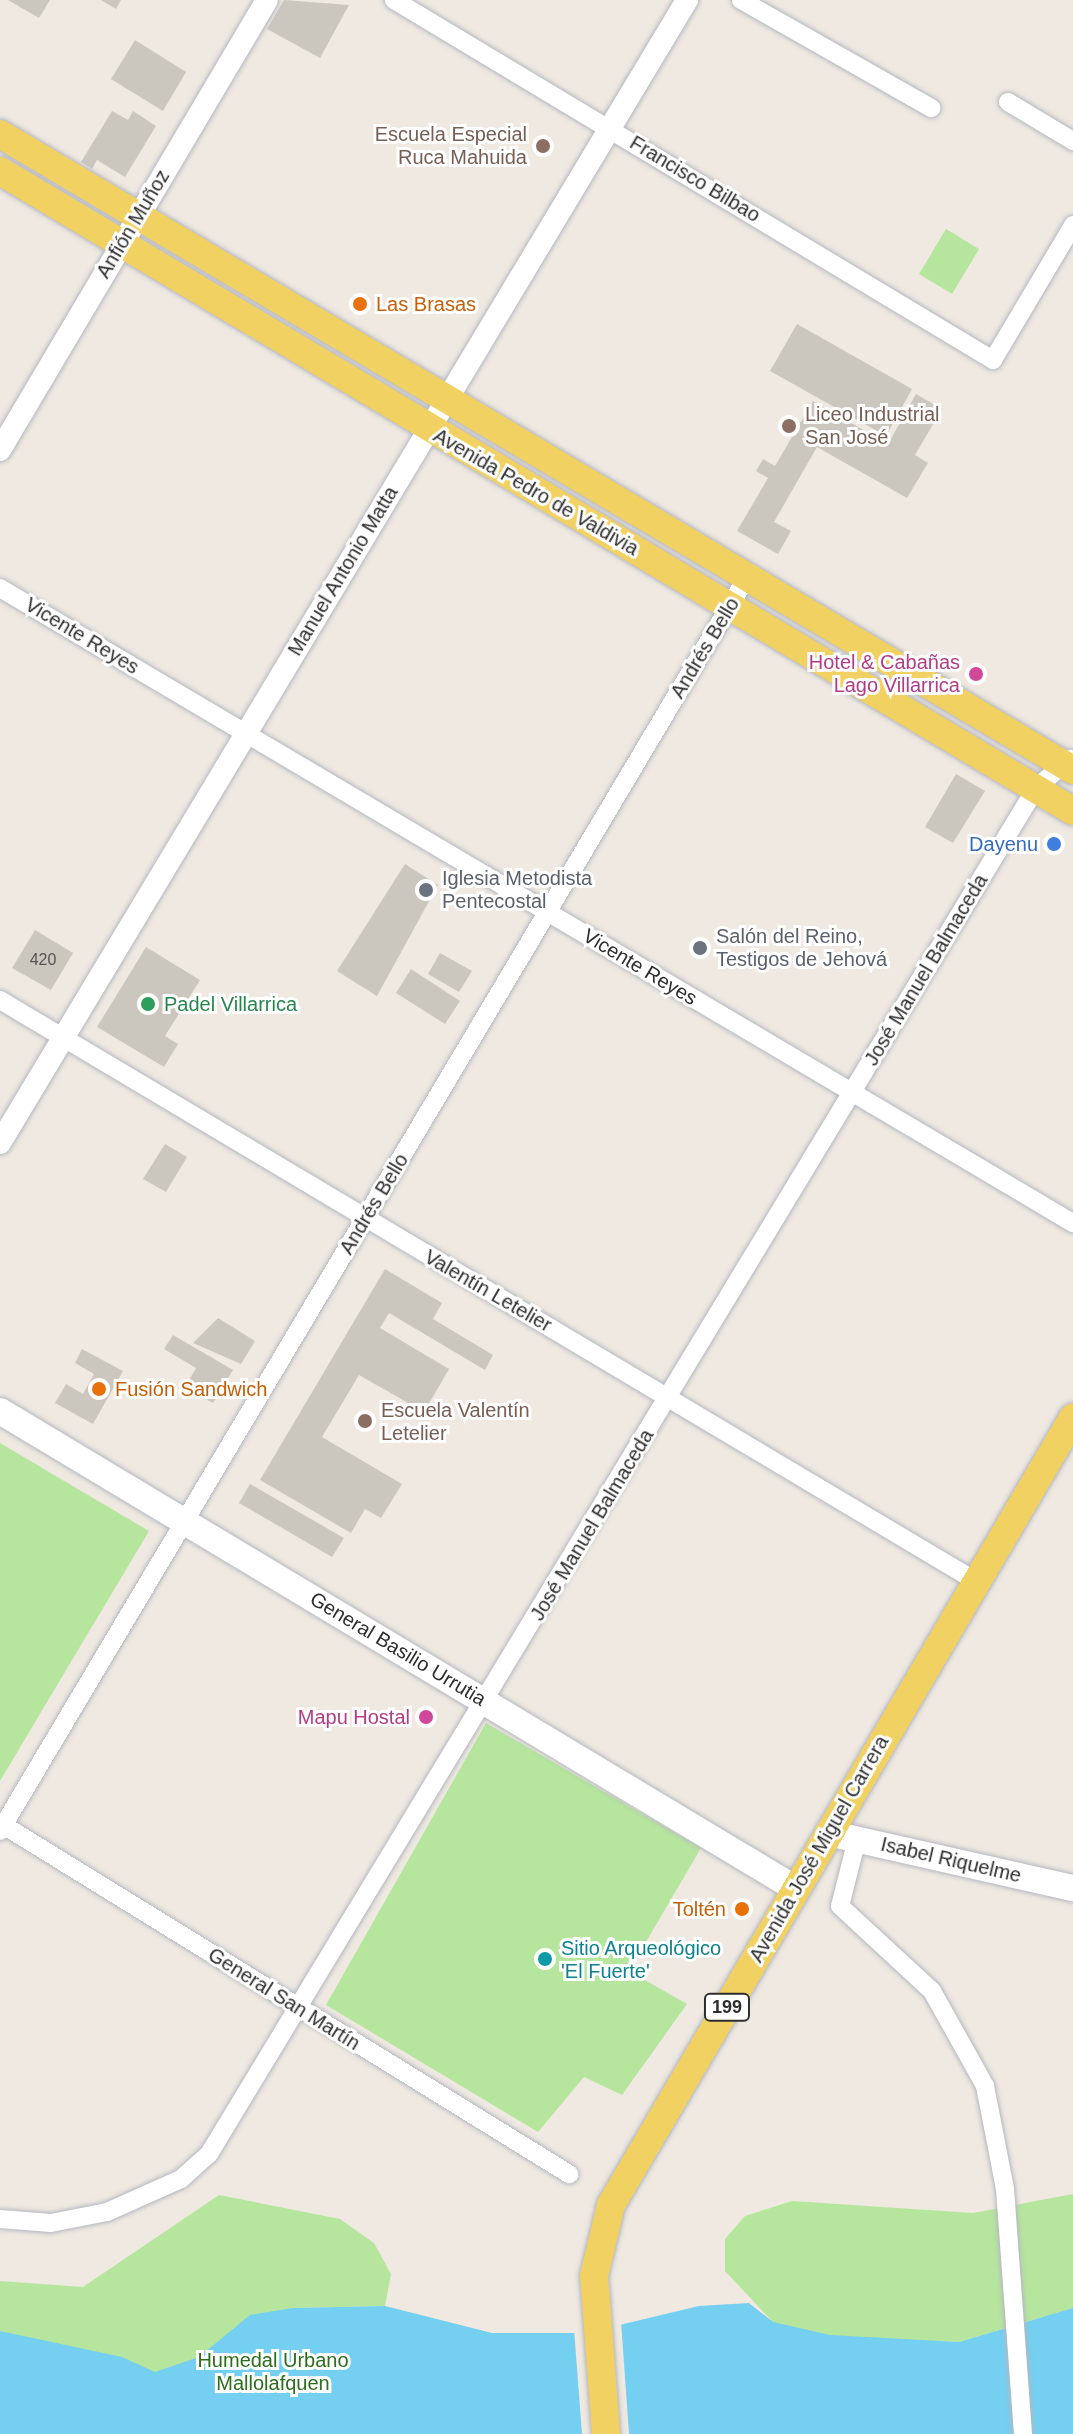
<!DOCTYPE html>
<meta charset="utf-8">
<style>
body{margin:0}
#map{position:relative;width:1073px;height:2434px;overflow:hidden;background:#efe9e1;font-family:Arial,sans-serif}
div>[style]{position:absolute}
.green>*{inset:0;background:#b6e59e}
.water>*{inset:0;background:#75cff0}
.pier>*{inset:0;background:#efe9e1}
.building>*{inset:0;background:#cbc7bf}
.roads{filter:drop-shadow(0 0 2px #b4b7c1) drop-shadow(0 0 2px #b4b7c1)}
.minor>*{height:18px;margin:-9px;padding:0 9px;transform-origin:9px;border-radius:9px;background:#fff}
.tertiary>*{height:22px;margin:-11px;padding:0 11px;transform-origin:11px;border-radius:11px;background:#fff}
.secondary>*{height:26px;margin:-13px;padding:0 13px;transform-origin:13px;border-radius:13px;background:#fff}
.primary>*{height:28px;margin:-14px;padding:0 14px;transform-origin:14px;border-radius:14px;background:#f2d163}
.dots>*{width:22px;height:22px;translate:-50% -50%;box-sizing:border-box;border:4px solid #fff;border-radius:50%}
span{translate:-50% -50%;white-space:nowrap;text-align:center;line-height:1.15;-webkit-text-stroke:6px #fff;paint-order:stroke}
.number-label{font-size:16px;color:#555452}
.number-label span{-webkit-text-stroke-width:0}
.shield-label span{padding:2px 6px;background:#fff;border:2px solid;border-radius:6px;-webkit-text-stroke-width:0}
.shield-label{font-size:18px;color:#2e2e2e;font-weight:700}
.education-label{font-size:20px;color:#785e54}
.right{translate:-100% -50%;text-align:right}
.left{translate:0 -50%;text-align:left}
.street-label{font-size:20px;color:#2e2e2e}
.food-label{font-size:20px;color:#c56008}
.hotel-label{font-size:20px;color:#b23c85}
.shop-label{font-size:20px;color:#366cbe}
.worship-label{font-size:20px;color:#5b616d}
.leisure-label{font-size:20px;color:#27864d}
.culture-label{font-size:20px;color:#0d838f}
.park-label{font-size:20px;color:#2c6e1b}
</style>
<div id="map">
<div class="green">
<div style="clip-path:polygon(946px 229px,979px 249px,952px 294px,919px 274px)"></div>
<div style="clip-path:polygon(0 1443px,149px 1531px,0 1781px)"></div>
<div style="clip-path:polygon(486px 1723px,701px 1848px,629px 1971px,687px 2004px,622px 2095px,584px 2077px,538px 2132px,326px 2005px)"></div>
<div style="clip-path:polygon(evenodd,1073px 2194px,1073px 2308px,1054px 2314px,1073px 2434px,0 2434px,14px 2334px,0 2331px,0 2281px,83px 2287px,219px 2195px,340px 2219px,374px 2243px,391px 2274px,385px 2306px,293px 2308px,536px 2344px,771px 2320px,725px 2271px,725px 2239px,745px 2216px,792px 2201px,973px 2213px,1073px 2194px,1043px 2317px,982px 2352px,939px 2341px,959px 2342px,1043px 2317px)"></div>
</div>
<div class="water">
<div style="clip-path:polygon(749px 2303px,773px 2322px,830px 2335px,959px 2342px,1073px 2308px,1073px 2434px,0 2434px,0 2331px,122px 2357px,155px 2372px,199px 2357px,250px 2315px,293px 2308px,385px 2306px,492px 2333px,586px 2333px,699px 2306px)"></div>
</div>
<div class="pier">
<div style="clip-path:polygon(621px 2321px,629px 2434px,582px 2434px,574px 2329px)"></div>
</div>
<div class="building">
<div style="clip-path:polygon(8px 0,50px 0,39px 18px)"></div>
<div style="clip-path:polygon(101px 0,121px 0,116px 9px)"></div>
<div style="clip-path:polygon(284px 0,349px 5px,320px 58px,267px 29px)"></div>
<div style="clip-path:polygon(135px 40px,186px 72px,163px 111px,111px 79px)"></div>
<div style="clip-path:polygon(112px 111px,128px 120px,133px 111px,156px 126px,125px 177px,97px 160px,92px 169px,81px 162px)"></div>
<div style="clip-path:polygon(797px 324px,912px 389px,886px 436px,770px 371px)"></div>
<div style="clip-path:polygon(916px 394px,942px 409px,915px 455px,928px 463px,907px 498px,817px 447px,774px 522px,791px 531px,778px 554px,737px 531px,768px 478px,756px 471px,763px 459px,775px 466px,813px 401px,888px 444px)"></div>
<div style="clip-path:polygon(956px 774px,985px 791px,953px 843px,925px 827px)"></div>
<div style="clip-path:polygon(405px 864px,438px 885px,377px 996px,337px 971px)"></div>
<div style="clip-path:polygon(35px 930px,73px 953px,51px 990px,12px 968px)"></div>
<div style="clip-path:polygon(146px 947px,200px 980px,165px 1036px,178px 1044px,164px 1067px,97px 1027px)"></div>
<div style="clip-path:polygon(440px 953px,472px 971px,459px 992px,428px 974px)"></div>
<div style="clip-path:polygon(411px 969px,460px 1001px,445px 1024px,396px 993px)"></div>
<div style="clip-path:polygon(165px 1144px,187px 1157px,166px 1192px,143px 1179px)"></div>
<div style="clip-path:polygon(385px 1269px,442px 1303px,433px 1319px,493px 1355px,485px 1370px,389px 1313px,380px 1328px,449px 1369px,424px 1412px,359px 1375px,322px 1437px,402px 1484px,381px 1518px,365px 1509px,351px 1533px,260px 1480px)"></div>
<div style="clip-path:polygon(218px 1318px,255px 1341px,241px 1364px,193px 1343px)"></div>
<div style="clip-path:polygon(173px 1335px,233px 1370px,213px 1403px,185px 1387px,196px 1368px,164px 1349px)"></div>
<div style="clip-path:polygon(82px 1349px,123px 1371px,93px 1424px,55px 1403px,66px 1384px,83px 1394px,94px 1374px,75px 1363px)"></div>
<div style="clip-path:polygon(250px 1484px,344px 1538px,332px 1557px,239px 1503px)"></div>
</div>
<div class="roads">
<div class="minor">
<div style="left:394px;top:0;width:699px;rotate:31.01deg"></div>
<div style="left:993px;top:360px;width:157px;rotate:-59.3deg"></div>
<div style="left:741px;top:0;width:219px;rotate:29.6deg"></div>
<div style="left:1008px;top:102px;width:76px;rotate:31deg"></div>
<div style="left:0;top:588px;width:1247px;rotate:30.62deg"></div>
<div style="left:0;top:1000px;width:1137px;rotate:30.78deg"></div>
<div style="left:0;top:1823px;width:669px;rotate:31.67deg"></div>
<div style="left:0;top:1831px;width:1460px;rotate:-59.22deg"></div>
<div style="left:857px;top:1839px;width:69px;rotate:104.2deg"></div>
<div style="left:840px;top:1906px;width:125px;rotate:42.7deg"></div>
<div style="left:932px;top:1991px;width:109px;rotate:60.8deg"></div>
<div style="left:985px;top:2086px;width:105px;rotate:79deg"></div>
<div style="left:1005px;top:2189px;width:246px;rotate:85.8deg"></div>
<div style="left:0;top:2219px;width:51px;rotate:4.5deg"></div>
<div style="left:51px;top:2223px;width:57px;rotate:-11.1deg"></div>
<div style="left:107px;top:2212px;width:81px;rotate:-24deg"></div>
<div style="left:181px;top:2179px;width:38px;rotate:-42deg"></div>
<div style="left:209px;top:2154px;width:1597px;rotate:-58.81deg"></div>
<div style="left:1036px;top:788px;width:45px;rotate:-40.5deg"></div>
</div>
<div class="tertiary">
<div style="left:0;top:450px;width:523px;rotate:-59.32deg"></div>
<div style="left:0;top:1143px;width:1334px;rotate:-58.99deg"></div>
</div>
<div class="secondary">
<div style="left:0;top:1411px;width:928px;rotate:30.98deg"></div>
<div style="left:828px;top:1833px;width:251px;rotate:12.7deg"></div>
</div>
<div class="primary">
<div style="left:0;top:134px;width:1247px;rotate:30.66deg"></div>
<div style="left:0;top:171px;width:1249px;rotate:30.81deg"></div>
<div style="left:606px;top:2434px;width:158px;rotate:-94.3deg"></div>
<div style="left:594px;top:2276px;width:73px;rotate:-76.5deg"></div>
<div style="left:611px;top:2205px;width:913px;rotate:-59.59deg"></div>
</div>
</div>
<div class="dots">
<div style="left:543px;top:146px;background:#8d6e63"></div>
<div style="left:360px;top:304px;background:#e8710a"></div>
<div style="left:789px;top:426px;background:#8d6e63"></div>
<div style="left:976px;top:674px;background:#d1479c"></div>
<div style="left:1054px;top:844px;background:#3f7fe0"></div>
<div style="left:426px;top:890px;background:#6b7280"></div>
<div style="left:700px;top:948px;background:#6b7280"></div>
<div style="left:148px;top:1004px;background:#2e9e5b"></div>
<div style="left:99px;top:1389px;background:#e8710a"></div>
<div style="left:365px;top:1421px;background:#8d6e63"></div>
<div style="left:426px;top:1717px;background:#d1479c"></div>
<div style="left:742px;top:1909px;background:#e8710a"></div>
<div style="left:545px;top:1959px;background:#0f9aa8"></div>
</div>
<div class="number-label">
<span style="left:43px;top:960px">420</span>
</div>
<div class="shield-label">
<span style="left:727px;top:2007px">199</span>
</div>
<div class="education-label">
<span class="right" style="left:527px;top:146px">Escuela Especial<br>Ruca Mahuida</span>
<span class="left" style="left:805px;top:426px">Liceo Industrial<br>San José</span>
<span class="left" style="left:381px;top:1422px">Escuela Valentín<br>Letelier</span>
</div>
<div class="street-label">
<span style="left:695px;top:179px;rotate:31deg">Francisco Bilbao</span>
<span style="left:133px;top:224px;rotate:-59deg">Anfión Muñoz</span>
<span style="left:536px;top:492px;rotate:30deg">Avenida Pedro de Valdivia</span>
<span style="left:343px;top:571px;rotate:-59deg">Manuel Antonio Matta</span>
<span style="left:82px;top:636px;rotate:31deg">Vicente Reyes</span>
<span style="left:705px;top:648px;rotate:-59deg">Andrés Bello</span>
<span style="left:640px;top:967px;rotate:31deg">Vicente Reyes</span>
<span style="left:926px;top:970px;rotate:-59deg">José Manuel Balmaceda</span>
<span style="left:374px;top:1204px;rotate:-59deg">Andrés Bello</span>
<span style="left:488px;top:1291px;rotate:30deg">Valentín Letelier</span>
<span style="left:592px;top:1525px;rotate:-59deg">José Manuel Balmaceda</span>
<span style="left:398px;top:1649px;rotate:31deg">General Basilio Urrutia</span>
<span style="left:819px;top:1849px;rotate:-60deg">Avenida José Miguel Carrera</span>
<span style="left:951px;top:1860px;rotate:13deg">Isabel Riquelme</span>
<span style="left:284px;top:1999px;rotate:32deg">General San Martín</span>
</div>
<div class="food-label">
<span class="left" style="left:376px;top:304px">Las Brasas</span>
<span class="left" style="left:115px;top:1389px">Fusión Sandwich</span>
<span class="right" style="left:726px;top:1909px">Toltén</span>
</div>
<div class="hotel-label">
<span class="right" style="left:960px;top:674px">Hotel &amp; Cabañas<br>Lago Villarrica</span>
<span class="right" style="left:410px;top:1717px">Mapu Hostal</span>
</div>
<div class="shop-label">
<span class="right" style="left:1038px;top:844px">Dayenu</span>
</div>
<div class="worship-label">
<span class="left" style="left:442px;top:890px">Iglesia Metodista<br>Pentecostal</span>
<span class="left" style="left:716px;top:948px">Salón del Reino,<br>Testigos de Jehová</span>
</div>
<div class="leisure-label">
<span class="left" style="left:164px;top:1004px">Padel Villarrica</span>
</div>
<div class="culture-label">
<span class="left" style="left:561px;top:1960px">Sitio Arqueológico<br>'El Fuerte'</span>
</div>
<div class="park-label">
<span style="left:273px;top:2372px">Humedal Urbano<br>Mallolafquen</span>
</div>
</div>
